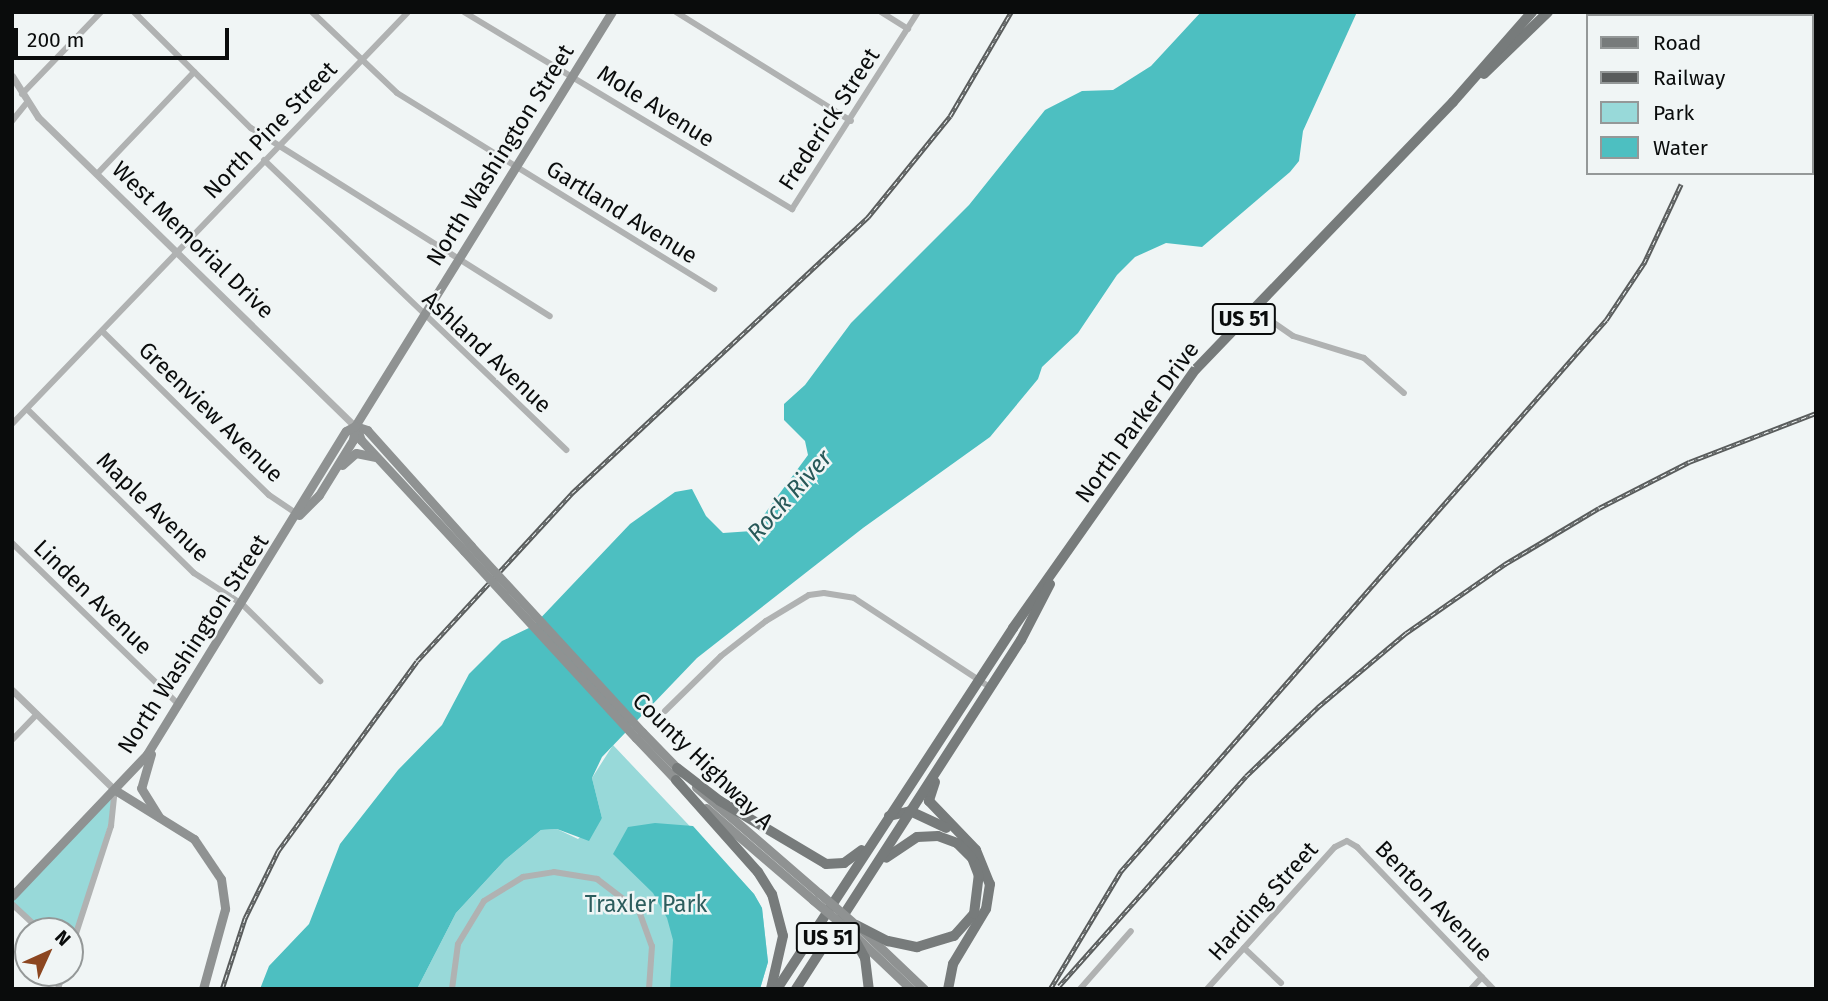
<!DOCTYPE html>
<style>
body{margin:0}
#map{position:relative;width:1828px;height:1001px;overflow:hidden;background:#f0f5f5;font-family:"Fira Sans",sans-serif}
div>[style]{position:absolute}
.green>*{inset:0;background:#98d9d9}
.water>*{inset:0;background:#4dbfc1}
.minor>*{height:6px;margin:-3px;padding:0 3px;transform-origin:3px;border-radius:3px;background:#b0b2b2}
.tertiary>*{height:7px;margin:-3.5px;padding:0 3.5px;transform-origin:3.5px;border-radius:3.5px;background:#b0b2b2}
.secondary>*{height:9px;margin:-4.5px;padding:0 4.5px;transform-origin:4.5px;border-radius:4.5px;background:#8f9292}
.primary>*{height:10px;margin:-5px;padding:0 5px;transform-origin:5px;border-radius:5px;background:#777b7b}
.rail>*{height:4.5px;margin-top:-2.25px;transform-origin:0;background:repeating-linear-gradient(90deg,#f0f5f5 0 5px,#595c5c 0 10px);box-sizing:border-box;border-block:2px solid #595c5c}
.secondary-bridge>*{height:9px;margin:-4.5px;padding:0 4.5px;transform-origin:4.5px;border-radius:4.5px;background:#8f9292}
span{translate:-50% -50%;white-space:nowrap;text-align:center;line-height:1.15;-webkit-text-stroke:5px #f0f5f5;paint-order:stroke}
.shield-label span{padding:2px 5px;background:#f0f5f5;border:2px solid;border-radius:5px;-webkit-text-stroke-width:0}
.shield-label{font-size:21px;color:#0a0c0c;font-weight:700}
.street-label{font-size:23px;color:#0a0c0c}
.park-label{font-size:23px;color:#2c5c5d}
.water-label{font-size:24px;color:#275858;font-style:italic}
.frame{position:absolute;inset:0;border:14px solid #0a0c0c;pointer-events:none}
.legend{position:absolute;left:1586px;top:14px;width:228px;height:161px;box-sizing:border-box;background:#f0f5f5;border:2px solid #949898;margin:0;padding:9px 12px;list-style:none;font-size:21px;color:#0a0c0c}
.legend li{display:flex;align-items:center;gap:14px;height:35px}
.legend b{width:35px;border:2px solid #949898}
.north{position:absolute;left:14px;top:917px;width:70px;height:70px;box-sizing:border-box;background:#f0f5f5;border:2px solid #949898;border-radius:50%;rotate:45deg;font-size:19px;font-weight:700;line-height:28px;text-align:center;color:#0a0c0c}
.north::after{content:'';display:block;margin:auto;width:24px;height:32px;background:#8c4620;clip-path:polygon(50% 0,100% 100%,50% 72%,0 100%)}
.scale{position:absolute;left:14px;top:28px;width:215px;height:32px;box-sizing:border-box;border:4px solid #0a0c0c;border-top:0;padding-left:9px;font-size:21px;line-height:24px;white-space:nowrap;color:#0a0c0c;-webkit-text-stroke:5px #f0f5f5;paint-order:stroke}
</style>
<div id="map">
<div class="green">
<div style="clip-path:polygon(613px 745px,754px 894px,762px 908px,768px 962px,760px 989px,417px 989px,456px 913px,505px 860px,541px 830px,557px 829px,578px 839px,602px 818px,592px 778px)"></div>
<div style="clip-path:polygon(115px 790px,112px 813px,70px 952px,70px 931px,41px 931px,12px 904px,12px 896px)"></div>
</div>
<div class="water">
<div style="clip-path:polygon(1201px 12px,1357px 12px,1303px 131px,1299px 161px,1290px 172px,1202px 247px,1166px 243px,1135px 257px,1117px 275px,1078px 333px,1042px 367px,1038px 379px,990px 437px,863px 528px,697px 658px,602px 757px,592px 778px,602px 818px,589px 841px,557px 829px,541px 830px,505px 860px,456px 913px,417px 989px,260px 989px,269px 966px,309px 924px,340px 844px,398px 770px,442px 725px,469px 674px,502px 641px,533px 626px,630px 524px,675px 492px,692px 489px,706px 516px,723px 533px,752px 531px,808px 455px,805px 441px,784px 420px,784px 404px,805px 385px,851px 323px,969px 205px,1045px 110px,1082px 91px,1113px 90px,1151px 66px)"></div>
<div style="clip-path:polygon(655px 823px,693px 826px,754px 894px,762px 908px,768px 962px,760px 989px,670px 989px,673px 940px,667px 918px,653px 893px,613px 854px,628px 827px)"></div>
</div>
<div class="minor">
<div style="left:134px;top:12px;width:165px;rotate:44.8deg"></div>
<div style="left:251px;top:128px;width:353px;rotate:32.2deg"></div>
<div style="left:312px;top:12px;width:117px;rotate:43.6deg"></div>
<div style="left:397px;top:93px;width:373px;rotate:31.7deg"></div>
<div style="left:464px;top:12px;width:383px;rotate:31deg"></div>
<div style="left:792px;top:209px;width:234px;rotate:-57.4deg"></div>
<div style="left:676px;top:12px;width:206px;rotate:31.9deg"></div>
<div style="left:881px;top:12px;width:32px;rotate:32deg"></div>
<div style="left:22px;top:94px;width:114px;rotate:-46.1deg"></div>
<div style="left:12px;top:121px;width:22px;rotate:-51deg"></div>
<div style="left:264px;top:160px;width:419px;rotate:43.8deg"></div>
<div style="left:97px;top:174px;width:141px;rotate:-46.4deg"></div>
<div style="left:1254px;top:309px;width:47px;rotate:34.7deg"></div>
<div style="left:1293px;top:336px;width:74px;rotate:17.2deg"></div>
<div style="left:1364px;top:358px;width:53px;rotate:41.2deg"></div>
<div style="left:102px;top:331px;width:234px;rotate:44.5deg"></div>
<div style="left:269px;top:495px;width:34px;rotate:34deg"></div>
<div style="left:27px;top:409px;width:234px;rotate:44.5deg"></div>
<div style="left:194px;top:573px;width:57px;rotate:32.9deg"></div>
<div style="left:242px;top:604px;width:110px;rotate:44.6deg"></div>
<div style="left:12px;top:424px;width:571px;rotate:-46.13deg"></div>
<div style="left:12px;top:543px;width:233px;rotate:44.1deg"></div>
<div style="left:665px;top:711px;width:78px;rotate:-44.5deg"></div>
<div style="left:721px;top:656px;width:57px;rotate:-37.9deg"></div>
<div style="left:766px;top:621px;width:50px;rotate:-31.2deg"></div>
<div style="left:809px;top:595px;width:15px;rotate:-8deg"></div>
<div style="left:824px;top:593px;width:30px;rotate:9deg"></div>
<div style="left:854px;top:598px;width:164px;rotate:33.3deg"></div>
<div style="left:12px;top:740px;width:36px;rotate:-46deg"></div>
<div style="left:12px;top:904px;width:40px;rotate:43deg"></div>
<div style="left:1244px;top:948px;width:51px;rotate:43.4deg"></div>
<div style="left:70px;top:952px;width:133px;rotate:-72deg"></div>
<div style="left:111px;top:826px;width:36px;rotate:-84deg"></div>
<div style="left:58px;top:989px;width:17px;rotate:-73deg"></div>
<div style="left:452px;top:989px;width:45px;rotate:-82.4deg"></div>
<div style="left:458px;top:944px;width:50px;rotate:-58.8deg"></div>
<div style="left:484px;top:901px;width:46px;rotate:-31.6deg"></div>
<div style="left:523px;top:877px;width:31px;rotate:-9deg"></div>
<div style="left:554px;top:872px;width:44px;rotate:9.2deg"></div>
<div style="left:597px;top:879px;width:53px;rotate:37.3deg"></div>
<div style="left:639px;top:911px;width:37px;rotate:70deg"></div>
<div style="left:652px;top:946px;width:43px;rotate:94deg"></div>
<div style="left:1080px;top:989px;width:77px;rotate:-48.7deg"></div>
<div style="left:1207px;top:989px;width:191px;rotate:-48deg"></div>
<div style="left:1335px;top:847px;width:13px;rotate:-27deg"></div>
<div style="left:1347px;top:841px;width:12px;rotate:31deg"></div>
<div style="left:1357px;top:847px;width:197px;rotate:46.2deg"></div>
<div style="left:1471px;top:989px;width:16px;rotate:-47deg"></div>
</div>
<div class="tertiary">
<div style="left:1705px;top:12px;width:7px;rotate:34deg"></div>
<div style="left:12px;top:76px;width:49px;rotate:57.6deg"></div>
<div style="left:38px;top:117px;width:443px;rotate:44.3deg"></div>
<div style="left:1812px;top:79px;width:4px;rotate:27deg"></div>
<div style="left:12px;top:690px;width:144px;rotate:44.2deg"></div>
</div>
<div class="secondary">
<div style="left:355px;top:426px;width:13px;rotate:18deg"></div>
<div style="left:367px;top:430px;width:156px;rotate:48.1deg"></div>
<div style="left:356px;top:427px;width:14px;rotate:69deg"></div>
<div style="left:361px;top:440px;width:151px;rotate:47.1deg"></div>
<div style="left:342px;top:465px;width:18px;rotate:-41deg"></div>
<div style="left:356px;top:453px;width:19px;rotate:12deg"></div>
<div style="left:299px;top:515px;width:28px;rotate:-45deg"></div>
<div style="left:319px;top:495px;width:65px;rotate:-58.3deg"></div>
<div style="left:353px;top:440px;width:14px;rotate:-82deg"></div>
<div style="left:355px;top:426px;width:487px;rotate:-58.2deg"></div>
<div style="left:642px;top:732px;width:56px;rotate:45.7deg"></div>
<div style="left:636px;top:738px;width:64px;rotate:46.3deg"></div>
<div style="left:151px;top:754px;width:35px;rotate:106deg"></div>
<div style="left:141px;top:788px;width:34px;rotate:58deg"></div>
<div style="left:696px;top:787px;width:162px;rotate:40.8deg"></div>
<div style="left:115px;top:790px;width:93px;rotate:31.8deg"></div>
<div style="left:194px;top:839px;width:48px;rotate:56deg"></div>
<div style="left:221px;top:879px;width:30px;rotate:82deg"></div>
<div style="left:225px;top:909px;width:83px;rotate:105.4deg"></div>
<div style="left:706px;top:808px;width:141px;rotate:40.7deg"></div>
<div style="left:12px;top:896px;width:196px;rotate:-46.4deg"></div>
<div style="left:147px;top:754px;width:379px;rotate:-58.4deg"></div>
<div style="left:346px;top:431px;width:10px;rotate:-29deg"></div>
<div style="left:862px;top:930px;width:86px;rotate:43.6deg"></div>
<div style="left:854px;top:935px;width:79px;rotate:43.5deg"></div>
</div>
<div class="primary">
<div style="left:1484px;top:74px;width:89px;rotate:-44.1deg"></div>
<div style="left:677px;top:768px;width:54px;rotate:37.5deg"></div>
<div style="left:720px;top:801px;width:123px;rotate:30.7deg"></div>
<div style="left:826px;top:864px;width:18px;rotate:-3deg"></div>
<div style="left:844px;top:863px;width:22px;rotate:-36deg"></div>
<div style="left:676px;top:780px;width:123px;rotate:48.3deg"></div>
<div style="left:758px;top:872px;width:26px;rotate:58deg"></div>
<div style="left:772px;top:894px;width:43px;rotate:75.3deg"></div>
<div style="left:783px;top:936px;width:54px;rotate:102.8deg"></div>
<div style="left:935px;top:782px;width:20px;rotate:108deg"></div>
<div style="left:929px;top:801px;width:68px;rotate:46.2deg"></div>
<div style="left:976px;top:850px;width:37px;rotate:68deg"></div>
<div style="left:990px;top:884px;width:25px;rotate:99deg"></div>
<div style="left:986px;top:909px;width:64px;rotate:121deg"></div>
<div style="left:953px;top:964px;width:25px;rotate:101deg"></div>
<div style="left:889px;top:816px;width:22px;rotate:-13deg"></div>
<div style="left:910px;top:811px;width:40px;rotate:25deg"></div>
<div style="left:856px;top:925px;width:36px;rotate:27deg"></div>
<div style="left:888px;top:941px;width:30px;rotate:12deg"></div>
<div style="left:917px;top:947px;width:39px;rotate:-17deg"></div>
<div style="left:954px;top:936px;width:30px;rotate:-48deg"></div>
<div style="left:974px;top:914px;width:38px;rotate:-83deg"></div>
<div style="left:979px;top:876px;width:19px;rotate:-111deg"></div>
<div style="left:972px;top:858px;width:21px;rotate:-135deg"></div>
<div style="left:957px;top:843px;width:20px;rotate:-160deg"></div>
<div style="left:938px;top:836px;width:21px;rotate:177deg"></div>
<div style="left:917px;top:837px;width:37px;rotate:146deg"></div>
<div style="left:850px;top:931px;width:31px;rotate:61deg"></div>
<div style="left:865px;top:958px;width:31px;rotate:83deg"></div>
<div style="left:777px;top:989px;width:431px;rotate:-56.8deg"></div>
<div style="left:1013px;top:628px;width:317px;rotate:-54.8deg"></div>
<div style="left:1196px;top:369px;width:371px;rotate:-46.1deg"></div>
<div style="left:1453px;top:102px;width:120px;rotate:-48.7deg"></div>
<div style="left:796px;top:989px;width:415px;rotate:-57.2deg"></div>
<div style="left:1021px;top:640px;width:63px;rotate:-62.6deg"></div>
</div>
<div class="rail">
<div style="left:1059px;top:986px;width:281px;rotate:-48.3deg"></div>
<div style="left:1246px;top:776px;width:100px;rotate:-43.8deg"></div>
<div style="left:1318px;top:707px;width:115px;rotate:-40.1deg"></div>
<div style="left:1406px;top:633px;width:121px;rotate:-34.9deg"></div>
<div style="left:1505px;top:564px;width:109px;rotate:-30.8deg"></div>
<div style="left:1599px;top:508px;width:101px;rotate:-27.1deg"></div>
<div style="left:1689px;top:462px;width:136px;rotate:-21.1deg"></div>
<div style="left:222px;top:989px;width:75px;rotate:-72.1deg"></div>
<div style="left:245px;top:918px;width:75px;rotate:-63.8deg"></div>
<div style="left:278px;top:851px;width:235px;rotate:-53.8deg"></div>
<div style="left:417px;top:661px;width:229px;rotate:-47.3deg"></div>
<div style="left:572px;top:493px;width:405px;rotate:-43deg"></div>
<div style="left:868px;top:217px;width:130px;rotate:-50.9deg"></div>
<div style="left:950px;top:116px;width:121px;rotate:-59.6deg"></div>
<div style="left:1050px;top:989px;width:138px;rotate:-59deg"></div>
<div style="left:1121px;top:871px;width:734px;rotate:-48.65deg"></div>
<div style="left:1606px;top:320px;width:69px;rotate:-56.3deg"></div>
<div style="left:1644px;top:263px;width:87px;rotate:-64.9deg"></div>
</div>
<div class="secondary-bridge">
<div style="left:471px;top:546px;width:253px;rotate:47.4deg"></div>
<div style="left:464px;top:551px;width:254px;rotate:47.4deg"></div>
<div style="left:819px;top:893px;width:49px;rotate:40.9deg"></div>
<div style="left:813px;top:900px;width:48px;rotate:40deg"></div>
</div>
<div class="shield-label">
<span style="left:1244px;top:319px">US 51</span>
<span style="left:828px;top:938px">US 51</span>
</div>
<div class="street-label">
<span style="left:656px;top:106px;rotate:32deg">Mole Avenue</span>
<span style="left:829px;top:119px;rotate:-57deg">Frederick Street</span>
<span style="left:270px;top:130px;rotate:-46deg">North Pine Street</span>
<span style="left:500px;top:155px;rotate:-58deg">North Washington Street</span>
<span style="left:622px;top:212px;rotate:32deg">Gartland Avenue</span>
<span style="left:193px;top:240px;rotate:44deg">West Memorial Drive</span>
<span style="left:487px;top:352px;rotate:43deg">Ashland Avenue</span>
<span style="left:211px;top:412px;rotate:44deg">Greenview Avenue</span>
<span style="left:1137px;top:422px;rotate:-54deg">North Parker Drive</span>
<span style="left:153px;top:507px;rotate:44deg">Maple Avenue</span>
<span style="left:93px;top:597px;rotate:44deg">Linden Avenue</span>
<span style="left:193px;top:644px;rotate:-57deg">North Washington Street</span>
<span style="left:703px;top:761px;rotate:44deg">County Highway A</span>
<span style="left:1263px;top:901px;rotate:-48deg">Harding Street</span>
<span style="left:1434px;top:901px;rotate:46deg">Benton Avenue</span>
</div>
<div class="park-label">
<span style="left:646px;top:904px">Traxler Park</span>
</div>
<div class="water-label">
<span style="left:790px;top:496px;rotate:-48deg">Rock River</span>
</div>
<div class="frame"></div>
<ul class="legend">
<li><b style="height:9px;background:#777b7b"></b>Road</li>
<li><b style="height:9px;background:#595c5c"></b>Railway</li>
<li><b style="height:19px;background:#98d9d9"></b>Park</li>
<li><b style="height:19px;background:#4dbfc1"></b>Water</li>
</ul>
<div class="north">N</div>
<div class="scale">200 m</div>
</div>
